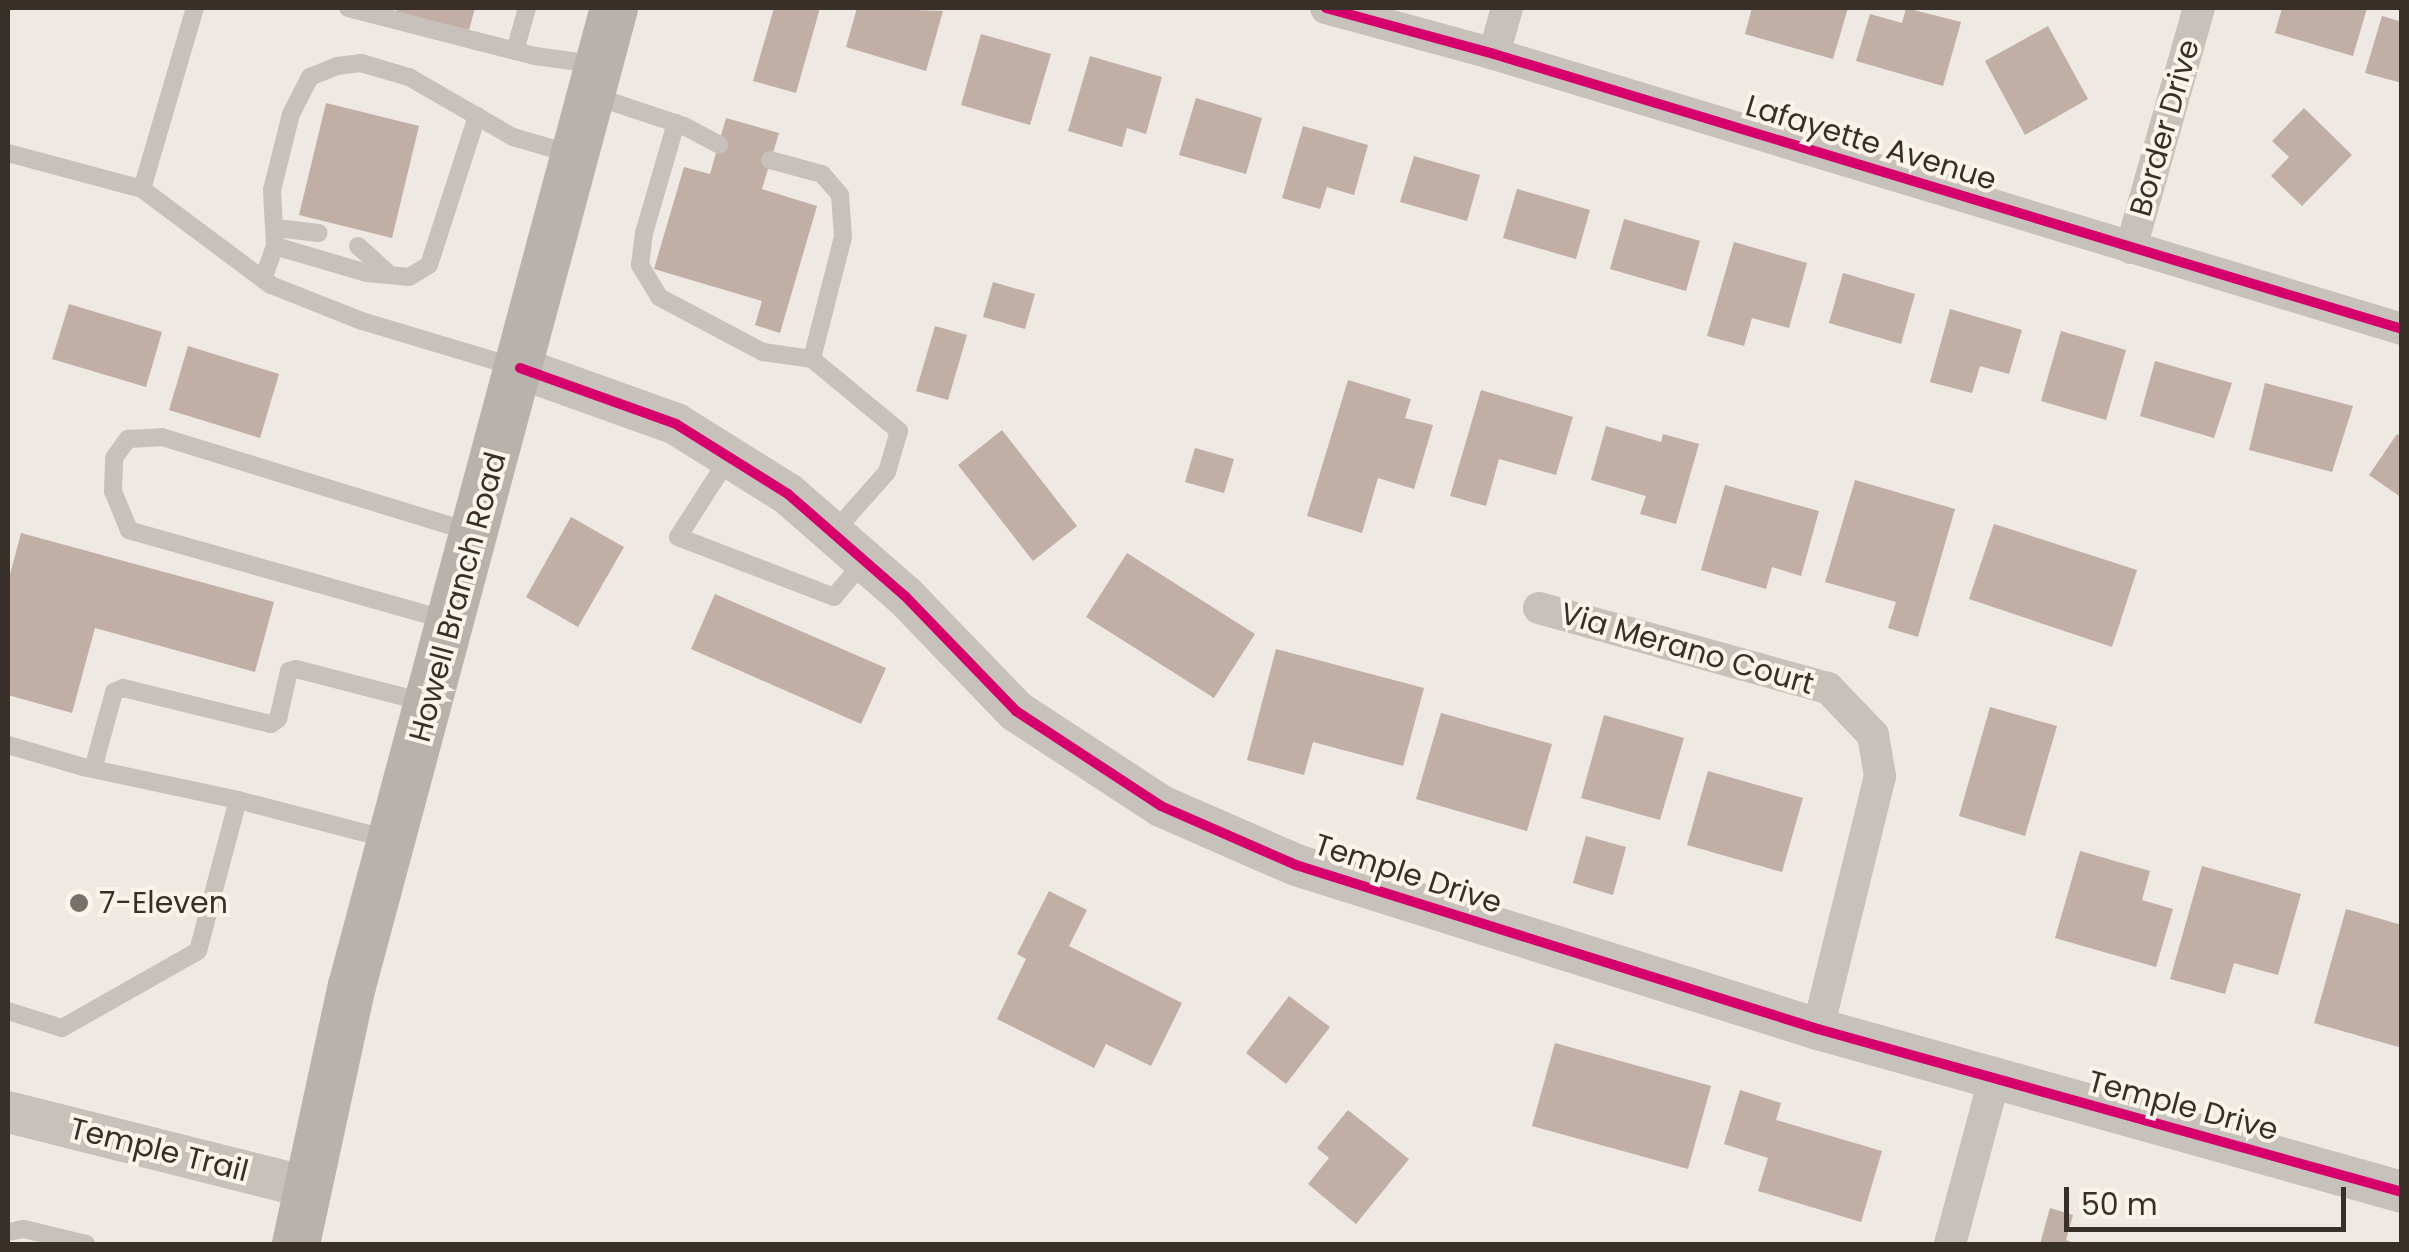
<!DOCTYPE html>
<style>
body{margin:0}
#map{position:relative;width:2409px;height:1252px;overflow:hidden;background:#eee9e3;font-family:Poppins,sans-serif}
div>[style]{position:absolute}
.building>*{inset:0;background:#c1aea5}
.service>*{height:18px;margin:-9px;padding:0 9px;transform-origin:9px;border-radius:9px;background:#c7c1bc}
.minor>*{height:32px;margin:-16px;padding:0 16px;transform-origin:16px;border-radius:16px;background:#c7c1bc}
.tertiary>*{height:42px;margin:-21px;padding:0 21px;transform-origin:21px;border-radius:21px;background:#c7c1bc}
.secondary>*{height:48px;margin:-24px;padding:0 24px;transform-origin:24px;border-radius:24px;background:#b8b1ac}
.cycleway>*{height:10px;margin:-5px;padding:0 5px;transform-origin:5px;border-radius:5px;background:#d6006c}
.dots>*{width:28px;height:28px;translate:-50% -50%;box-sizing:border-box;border:5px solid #faf4eb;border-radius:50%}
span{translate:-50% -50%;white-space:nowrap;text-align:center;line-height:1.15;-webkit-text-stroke:8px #faf4eb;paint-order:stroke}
.street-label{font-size:30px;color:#382f29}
.poi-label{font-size:30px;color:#382f29}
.left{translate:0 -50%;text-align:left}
.frame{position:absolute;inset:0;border:10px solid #382f29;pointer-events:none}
.scale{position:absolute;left:2064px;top:1187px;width:282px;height:45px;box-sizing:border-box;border:5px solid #382f29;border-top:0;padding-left:12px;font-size:30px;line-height:35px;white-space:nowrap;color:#382f29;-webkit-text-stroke:8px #faf4eb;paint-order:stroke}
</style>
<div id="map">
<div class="building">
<div style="clip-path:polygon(397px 8px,475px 8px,469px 30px,396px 12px)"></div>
<div style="clip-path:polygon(774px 8px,820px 8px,796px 93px,753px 81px)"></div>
<div style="clip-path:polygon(857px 8px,943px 11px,926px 71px,846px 47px)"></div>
<div style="clip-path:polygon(1752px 8px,1848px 8px,1833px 59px,1745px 34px)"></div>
<div style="clip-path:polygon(1906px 8px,1961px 22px,1943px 86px,1856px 61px,1870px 14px,1902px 23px)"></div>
<div style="clip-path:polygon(2282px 8px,2367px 8px,2353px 56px,2275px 33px)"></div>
<div style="clip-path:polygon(2382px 16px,2402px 22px,2402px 83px,2365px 73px)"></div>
<div style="clip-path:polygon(2048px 26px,2088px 99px,2025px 135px,1985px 61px)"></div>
<div style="clip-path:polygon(981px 34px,1051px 54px,1030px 125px,961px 105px)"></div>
<div style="clip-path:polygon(1090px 56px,1162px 77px,1146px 134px,1127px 128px,1122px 147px,1068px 131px)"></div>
<div style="clip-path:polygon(1196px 98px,1262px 118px,1246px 174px,1179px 155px)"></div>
<div style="clip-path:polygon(326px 103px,419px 126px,392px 238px,299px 215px)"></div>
<div style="clip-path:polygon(2304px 108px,2352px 155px,2302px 206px,2271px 176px,2289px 157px,2272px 141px)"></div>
<div style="clip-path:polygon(726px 118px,779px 133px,762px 189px,817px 206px,780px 333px,755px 325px,762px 301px,654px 269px,684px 167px,710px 174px)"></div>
<div style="clip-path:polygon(1303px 126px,1368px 145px,1354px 195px,1327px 187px,1320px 209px,1282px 198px)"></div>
<div style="clip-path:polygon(1414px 156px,1480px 175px,1467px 221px,1400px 202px)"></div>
<div style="clip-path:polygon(1517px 189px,1590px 210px,1576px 259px,1503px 238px)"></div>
<div style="clip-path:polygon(1624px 219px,1700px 241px,1686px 291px,1610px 269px)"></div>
<div style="clip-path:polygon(1734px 242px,1807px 263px,1789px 328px,1752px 318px,1744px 346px,1707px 336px)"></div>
<div style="clip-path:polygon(1843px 273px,1915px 294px,1901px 344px,1829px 323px)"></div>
<div style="clip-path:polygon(993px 282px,1035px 294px,1025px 329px,983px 317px)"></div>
<div style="clip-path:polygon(69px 304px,162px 332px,146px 387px,52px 359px)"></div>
<div style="clip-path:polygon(1950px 309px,2022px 330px,2009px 374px,1980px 366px,1972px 393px,1930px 382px)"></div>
<div style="clip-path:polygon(935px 326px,967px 335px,948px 400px,916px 391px)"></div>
<div style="clip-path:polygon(2061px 331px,2126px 350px,2106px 420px,2041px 401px)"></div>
<div style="clip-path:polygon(188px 346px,279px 374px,260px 438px,169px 410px)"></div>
<div style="clip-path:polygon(2155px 361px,2232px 383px,2214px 438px,2140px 416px)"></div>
<div style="clip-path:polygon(1348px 380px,1411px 399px,1405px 418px,1433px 425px,1414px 489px,1378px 478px,1362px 533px,1307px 516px)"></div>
<div style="clip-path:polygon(2265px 383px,2353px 406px,2332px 472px,2249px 450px)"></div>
<div style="clip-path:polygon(1481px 390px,1573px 417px,1556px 475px,1499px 459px,1486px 506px,1450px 496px)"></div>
<div style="clip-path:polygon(1606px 426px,1661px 442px,1663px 434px,1699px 444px,1676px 524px,1640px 514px,1646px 496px,1591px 480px)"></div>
<div style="clip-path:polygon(1002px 430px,1077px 526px,1033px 561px,958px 465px)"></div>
<div style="clip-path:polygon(2397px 434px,2402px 437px,2402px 498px,2369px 475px)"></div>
<div style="clip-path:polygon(1195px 448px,1234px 459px,1224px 493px,1185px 482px)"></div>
<div style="clip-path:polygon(1855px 480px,1955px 509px,1918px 637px,1888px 628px,1896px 602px,1825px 582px)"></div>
<div style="clip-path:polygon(1725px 485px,1819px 511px,1801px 576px,1772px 567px,1766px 589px,1701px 570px)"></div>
<div style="clip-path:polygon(571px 517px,624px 547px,578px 627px,526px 597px)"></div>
<div style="clip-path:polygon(1994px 524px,2137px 570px,2112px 647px,1969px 599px)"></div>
<div style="clip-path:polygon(21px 533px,274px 602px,255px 672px,95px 628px,72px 713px,8px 695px,8px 582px)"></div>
<div style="clip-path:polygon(1127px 553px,1255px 634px,1214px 698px,1086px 617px)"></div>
<div style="clip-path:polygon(715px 594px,886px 668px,861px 724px,691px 649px)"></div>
<div style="clip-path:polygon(1276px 649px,1424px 688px,1403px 766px,1313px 742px,1304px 775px,1247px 760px)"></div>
<div style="clip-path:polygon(1990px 707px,2057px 726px,2025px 836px,1959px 816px)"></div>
<div style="clip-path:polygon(1441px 713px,1552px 744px,1527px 831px,1416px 799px)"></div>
<div style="clip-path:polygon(1604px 715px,1684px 738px,1660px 820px,1581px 798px)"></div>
<div style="clip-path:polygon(1708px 771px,1803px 798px,1782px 872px,1687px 845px)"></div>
<div style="clip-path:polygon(1586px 836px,1626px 847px,1613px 895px,1573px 883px)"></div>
<div style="clip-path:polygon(2080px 851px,2150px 871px,2142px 900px,2173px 909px,2156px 967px,2055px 938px)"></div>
<div style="clip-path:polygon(2202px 866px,2301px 894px,2278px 975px,2234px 963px,2225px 994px,2170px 979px)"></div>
<div style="clip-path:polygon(1049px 891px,1087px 910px,1069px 946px,1182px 1003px,1151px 1066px,1106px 1044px,1094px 1068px,997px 1019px,1026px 959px,1017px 954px)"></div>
<div style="clip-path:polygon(2346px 909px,2402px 925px,2402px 1048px,2314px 1023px)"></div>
<div style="clip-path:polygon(1289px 996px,1330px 1027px,1286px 1084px,1246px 1053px)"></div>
<div style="clip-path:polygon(1555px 1043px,1711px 1086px,1688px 1169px,1532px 1126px)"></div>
<div style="clip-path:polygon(1740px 1090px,1781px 1103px,1776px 1120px,1882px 1151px,1861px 1222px,1758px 1191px,1768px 1158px,1724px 1144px)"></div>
<div style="clip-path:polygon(1348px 1110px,1409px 1159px,1356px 1224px,1308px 1184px,1329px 1158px,1317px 1148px)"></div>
<div style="clip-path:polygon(2050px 1208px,2073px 1215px,2066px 1240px,2077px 1244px,2040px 1244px)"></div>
</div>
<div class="service">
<div style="left:348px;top:8px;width:193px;rotate:14.4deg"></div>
<div style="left:535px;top:56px;width:61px;rotate:7.6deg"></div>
<div style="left:515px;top:51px;width:45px;rotate:-74.4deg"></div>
<div style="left:594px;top:96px;width:95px;rotate:18.4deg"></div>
<div style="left:684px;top:126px;width:40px;rotate:28deg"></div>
<div style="left:676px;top:123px;width:115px;rotate:106.2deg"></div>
<div style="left:644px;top:233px;width:32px;rotate:97deg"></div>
<div style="left:640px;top:265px;width:37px;rotate:59deg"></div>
<div style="left:659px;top:297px;width:118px;rotate:27.9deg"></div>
<div style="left:763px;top:352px;width:49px;rotate:8.1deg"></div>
<div style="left:8px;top:153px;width:139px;rotate:15deg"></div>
<div style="left:142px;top:189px;width:189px;rotate:-73.7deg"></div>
<div style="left:770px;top:160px;width:54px;rotate:15.1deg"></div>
<div style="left:822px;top:174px;width:28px;rotate:49deg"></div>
<div style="left:840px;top:195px;width:42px;rotate:85.9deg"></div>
<div style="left:843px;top:237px;width:126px;rotate:104.3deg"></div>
<div style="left:812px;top:359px;width:113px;rotate:39.6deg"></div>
<div style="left:899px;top:431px;width:43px;rotate:106.3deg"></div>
<div style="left:887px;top:472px;width:81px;rotate:131.5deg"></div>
<div style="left:142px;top:189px;width:161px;rotate:36.7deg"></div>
<div style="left:271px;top:285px;width:98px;rotate:21.6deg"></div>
<div style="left:362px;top:321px;width:160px;rotate:16.7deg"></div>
<div style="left:276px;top:228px;width:43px;rotate:6.6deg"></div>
<div style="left:275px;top:246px;width:96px;rotate:16.4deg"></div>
<div style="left:367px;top:273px;width:42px;rotate:5.4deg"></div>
<div style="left:409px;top:277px;width:23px;rotate:-31deg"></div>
<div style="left:429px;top:265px;width:157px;rotate:-72.1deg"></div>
<div style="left:358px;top:246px;width:43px;rotate:42.2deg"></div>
<div style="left:263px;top:279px;width:35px;rotate:-70deg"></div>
<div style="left:275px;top:246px;width:56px;rotate:-93.1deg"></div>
<div style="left:272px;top:190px;width:78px;rotate:-76deg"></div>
<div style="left:291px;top:114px;width:42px;rotate:-62.8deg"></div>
<div style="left:310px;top:77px;width:29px;rotate:-22deg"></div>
<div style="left:337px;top:66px;width:24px;rotate:-7deg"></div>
<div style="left:361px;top:63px;width:50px;rotate:16.3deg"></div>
<div style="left:409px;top:77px;width:120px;rotate:30deg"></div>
<div style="left:513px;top:137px;width:65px;rotate:16.2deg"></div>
<div style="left:730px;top:456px;width:96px;rotate:122.7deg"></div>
<div style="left:678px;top:537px;width:167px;rotate:21deg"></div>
<div style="left:834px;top:597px;width:47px;rotate:-50.2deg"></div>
<div style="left:450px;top:621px;width:334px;rotate:-164.2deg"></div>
<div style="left:129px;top:530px;width:42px;rotate:-112.3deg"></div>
<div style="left:113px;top:491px;width:33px;rotate:-88deg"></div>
<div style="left:114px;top:458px;width:24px;rotate:-54deg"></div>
<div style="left:128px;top:439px;width:34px;rotate:-3deg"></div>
<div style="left:162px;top:437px;width:322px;rotate:17.1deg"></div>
<div style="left:8px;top:745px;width:78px;rotate:16.3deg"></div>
<div style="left:83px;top:767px;width:158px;rotate:12deg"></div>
<div style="left:93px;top:769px;width:80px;rotate:-74.7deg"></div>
<div style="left:114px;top:692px;width:10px;rotate:-24deg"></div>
<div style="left:123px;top:688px;width:152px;rotate:13.7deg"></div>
<div style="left:271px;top:724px;width:9px;rotate:-36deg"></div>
<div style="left:278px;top:719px;width:49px;rotate:-77.1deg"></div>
<div style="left:289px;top:671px;width:7px;rotate:-16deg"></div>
<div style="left:296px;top:669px;width:132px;rotate:14.5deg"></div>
<div style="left:8px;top:1011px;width:57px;rotate:17.5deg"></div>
<div style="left:62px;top:1028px;width:156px;rotate:-29.5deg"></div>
<div style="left:198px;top:951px;width:156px;rotate:-75.2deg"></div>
<div style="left:238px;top:800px;width:155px;rotate:14.6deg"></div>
<div style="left:8px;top:1232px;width:16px;rotate:-11deg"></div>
<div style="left:24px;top:1229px;width:64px;rotate:13.6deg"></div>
</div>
<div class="minor">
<div style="left:1326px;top:8px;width:174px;rotate:15.3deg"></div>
<div style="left:1494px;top:54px;width:949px;rotate:16.85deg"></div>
<div style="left:1494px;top:54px;width:48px;rotate:-74.2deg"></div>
<div style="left:2131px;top:248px;width:249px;rotate:-74.2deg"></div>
<div style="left:1539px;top:608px;width:300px;rotate:15.5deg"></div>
<div style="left:1828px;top:688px;width:65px;rotate:46.2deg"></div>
<div style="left:1873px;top:735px;width:42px;rotate:80.3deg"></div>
<div style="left:1880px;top:776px;width:260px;rotate:103.8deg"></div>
<div style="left:1950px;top:1244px;width:170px;rotate:-75deg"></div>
</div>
<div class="tertiary">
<div style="left:520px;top:368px;width:166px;rotate:19.7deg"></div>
<div style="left:676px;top:424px;width:132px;rotate:32deg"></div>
<div style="left:788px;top:494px;width:155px;rotate:41.1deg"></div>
<div style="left:905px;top:596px;width:160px;rotate:46deg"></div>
<div style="left:1016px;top:711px;width:173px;rotate:33.2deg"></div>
<div style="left:1161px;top:806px;width:147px;rotate:23.6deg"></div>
<div style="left:1296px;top:865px;width:547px;rotate:17.44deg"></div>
<div style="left:1818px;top:1029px;width:606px;rotate:15.59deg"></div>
<div style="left:8px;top:1112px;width:311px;rotate:14.1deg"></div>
</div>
<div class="secondary">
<div style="left:296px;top:1244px;width:264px;rotate:-77.8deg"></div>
<div style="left:352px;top:986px;width:1012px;rotate:-75deg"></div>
</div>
<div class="cycleway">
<div style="left:1326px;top:8px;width:174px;rotate:15.3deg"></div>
<div style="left:1494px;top:54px;width:949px;rotate:16.85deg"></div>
<div style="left:520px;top:368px;width:166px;rotate:19.7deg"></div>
<div style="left:676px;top:424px;width:132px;rotate:32deg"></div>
<div style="left:788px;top:494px;width:155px;rotate:41.1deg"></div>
<div style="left:905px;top:596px;width:160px;rotate:46deg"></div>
<div style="left:1016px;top:711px;width:173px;rotate:33.2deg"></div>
<div style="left:1161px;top:806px;width:147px;rotate:23.6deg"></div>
<div style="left:1296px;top:865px;width:547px;rotate:17.44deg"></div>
<div style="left:1818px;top:1029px;width:606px;rotate:15.59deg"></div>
</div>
<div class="dots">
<div style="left:79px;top:903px;background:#78706a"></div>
</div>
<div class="street-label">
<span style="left:2165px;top:128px;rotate:-74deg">Border Drive</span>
<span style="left:1871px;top:143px;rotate:17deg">Lafayette Avenue</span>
<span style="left:458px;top:597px;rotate:-75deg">Howell Branch Road</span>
<span style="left:1687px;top:649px;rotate:16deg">Via Merano Court</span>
<span style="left:1408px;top:874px;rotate:18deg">Temple Drive</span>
<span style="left:2183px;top:1106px;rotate:15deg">Temple Drive</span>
<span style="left:159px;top:1150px;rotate:14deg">Temple Trail</span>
</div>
<div class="poi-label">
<span class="left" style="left:99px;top:903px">7-Eleven</span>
</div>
<div class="frame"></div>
<div class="scale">50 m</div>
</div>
